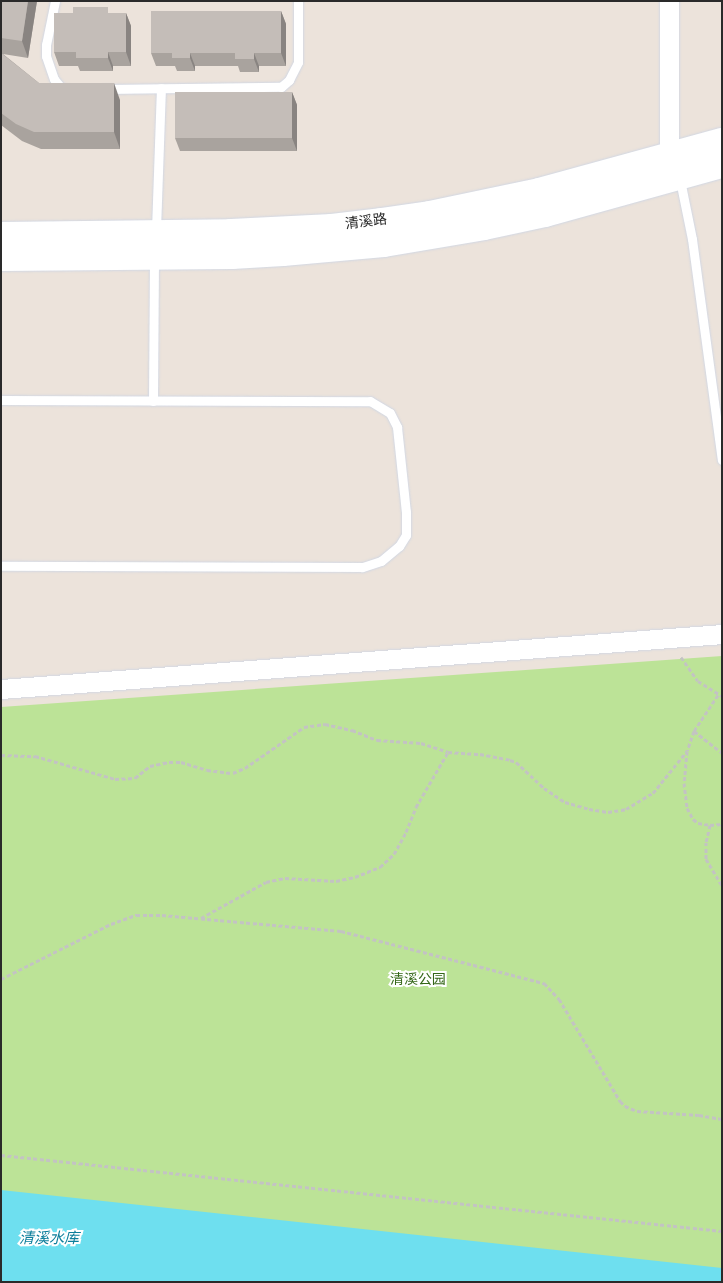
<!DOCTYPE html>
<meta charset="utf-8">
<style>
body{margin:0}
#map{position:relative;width:723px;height:1283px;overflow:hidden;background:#ece3db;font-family:"Fira Sans","Noto Sans SC",sans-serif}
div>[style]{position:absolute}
.green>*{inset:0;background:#bce397}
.water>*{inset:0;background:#6edfef}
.path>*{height:3px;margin-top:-1.5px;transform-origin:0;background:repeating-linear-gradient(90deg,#c3c3c3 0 4px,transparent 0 6.5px)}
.roads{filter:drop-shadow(0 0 1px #d1d7e3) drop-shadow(0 0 1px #d1d7e3)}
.lane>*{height:9px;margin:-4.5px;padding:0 4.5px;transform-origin:4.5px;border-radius:4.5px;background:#fff}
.street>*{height:19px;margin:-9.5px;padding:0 9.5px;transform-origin:9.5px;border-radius:9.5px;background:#fff}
.secondary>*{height:26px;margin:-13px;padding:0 13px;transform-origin:13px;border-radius:13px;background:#fff}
.wall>*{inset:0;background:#a9a39e}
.shaded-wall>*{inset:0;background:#898481}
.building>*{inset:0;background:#c4bdb8}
span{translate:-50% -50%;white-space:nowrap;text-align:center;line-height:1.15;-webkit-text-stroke:4px #fff;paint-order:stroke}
.street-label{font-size:14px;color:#2a2a2a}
.park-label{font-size:14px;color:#356719}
.water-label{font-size:15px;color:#0d7e9b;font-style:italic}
.frame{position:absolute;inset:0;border:2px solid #2a2a2a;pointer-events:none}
</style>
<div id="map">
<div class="green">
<div style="clip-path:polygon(722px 656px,722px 1282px,1px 1282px,1px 707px)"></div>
</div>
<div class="water">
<div style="clip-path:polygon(1px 1190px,722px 1268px,722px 1282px,1px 1282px)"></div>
</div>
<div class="path">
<div style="left:681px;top:657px;width:29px;rotate:55deg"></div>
<div style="left:698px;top:681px;width:28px;rotate:32deg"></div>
<div style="left:718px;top:695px;width:43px;rotate:123.7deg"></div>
<div style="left:694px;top:731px;width:21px;rotate:109deg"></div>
<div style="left:687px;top:751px;width:32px;rotate:95deg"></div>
<div style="left:684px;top:783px;width:25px;rotate:83deg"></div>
<div style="left:687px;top:808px;width:13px;rotate:61deg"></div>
<div style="left:693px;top:819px;width:6px;rotate:39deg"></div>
<div style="left:698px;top:823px;width:12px;rotate:9deg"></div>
<div style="left:710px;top:825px;width:12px;rotate:-5deg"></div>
<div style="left:694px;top:731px;width:36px;rotate:38deg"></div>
<div style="left:1px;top:755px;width:34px;rotate:2deg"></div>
<div style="left:35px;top:756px;width:83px;rotate:16deg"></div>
<div style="left:115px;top:779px;width:20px;rotate:-3deg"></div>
<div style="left:135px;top:778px;width:19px;rotate:-39deg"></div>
<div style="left:150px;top:766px;width:19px;rotate:-12deg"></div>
<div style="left:169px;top:762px;width:12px"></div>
<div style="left:181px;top:762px;width:27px;rotate:17deg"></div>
<div style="left:207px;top:770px;width:26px;rotate:7deg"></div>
<div style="left:233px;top:773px;width:13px;rotate:-23deg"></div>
<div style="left:245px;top:768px;width:72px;rotate:-34.8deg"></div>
<div style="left:304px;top:727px;width:21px;rotate:-8deg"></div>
<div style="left:325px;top:724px;width:28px;rotate:13deg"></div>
<div style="left:352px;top:730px;width:27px;rotate:22deg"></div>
<div style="left:377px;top:740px;width:44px;rotate:3.9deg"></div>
<div style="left:421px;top:743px;width:28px;rotate:18deg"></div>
<div style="left:448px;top:752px;width:32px;rotate:4deg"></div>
<div style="left:480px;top:754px;width:31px;rotate:11deg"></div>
<div style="left:510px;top:760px;width:6px;rotate:18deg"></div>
<div style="left:516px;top:762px;width:38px;rotate:43deg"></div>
<div style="left:544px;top:788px;width:25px;rotate:34deg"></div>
<div style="left:565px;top:802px;width:25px;rotate:16deg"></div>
<div style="left:589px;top:809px;width:19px;rotate:9deg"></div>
<div style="left:608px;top:812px;width:18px;rotate:-9deg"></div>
<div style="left:626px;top:809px;width:31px;rotate:-31deg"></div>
<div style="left:653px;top:793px;width:54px;rotate:-51deg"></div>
<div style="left:710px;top:825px;width:17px;rotate:103deg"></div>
<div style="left:706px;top:842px;width:17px;rotate:90deg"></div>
<div style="left:706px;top:859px;width:31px;rotate:59deg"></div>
<div style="left:201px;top:918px;width:74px;rotate:-29deg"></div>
<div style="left:266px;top:882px;width:19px;rotate:-12deg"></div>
<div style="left:285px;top:878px;width:51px;rotate:3.4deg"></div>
<div style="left:336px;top:881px;width:19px;rotate:-12deg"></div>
<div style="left:355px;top:877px;width:27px;rotate:-22deg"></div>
<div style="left:380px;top:867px;width:19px;rotate:-43deg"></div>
<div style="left:394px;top:854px;width:25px;rotate:-61deg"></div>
<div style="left:406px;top:832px;width:27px;rotate:-68deg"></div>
<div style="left:416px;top:807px;width:64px;rotate:-59.8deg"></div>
<div style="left:1px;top:979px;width:123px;rotate:-26.6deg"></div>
<div style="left:111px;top:924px;width:27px;rotate:-20deg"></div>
<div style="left:136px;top:915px;width:26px"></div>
<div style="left:162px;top:915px;width:180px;rotate:5.1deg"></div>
<div style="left:341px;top:931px;width:210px;rotate:14.4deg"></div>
<div style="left:544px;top:983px;width:22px;rotate:47deg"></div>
<div style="left:559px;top:999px;width:119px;rotate:59.1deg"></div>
<div style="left:620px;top:1101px;width:7px;rotate:45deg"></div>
<div style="left:625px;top:1106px;width:13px;rotate:23deg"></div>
<div style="left:637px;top:1111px;width:62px;rotate:3.7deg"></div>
<div style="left:699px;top:1115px;width:23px;rotate:10deg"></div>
<div style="left:1px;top:1155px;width:725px;rotate:6.02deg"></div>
</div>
<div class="roads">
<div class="lane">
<div style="left:55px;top:1px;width:45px;rotate:101.6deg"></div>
<div style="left:46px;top:45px;width:11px;rotate:90deg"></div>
<div style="left:46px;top:56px;width:24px;rotate:71deg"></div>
<div style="left:54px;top:79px;width:13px;rotate:51deg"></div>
<div style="left:62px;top:89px;width:5px"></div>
<div style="left:105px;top:89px;width:176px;rotate:-0.7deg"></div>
<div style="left:281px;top:87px;width:11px;rotate:-41deg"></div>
<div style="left:289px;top:80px;width:20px;rotate:-63deg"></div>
<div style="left:298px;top:62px;width:61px;rotate:-90deg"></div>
<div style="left:680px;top:180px;width:60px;rotate:78.5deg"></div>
<div style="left:692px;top:239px;width:223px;rotate:82.3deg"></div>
<div style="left:156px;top:230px;width:142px;rotate:-88deg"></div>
<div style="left:1px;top:400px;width:369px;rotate:0.2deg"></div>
<div style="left:370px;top:401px;width:23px;rotate:31deg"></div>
<div style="left:390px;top:413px;width:16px;rotate:63deg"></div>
<div style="left:397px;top:427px;width:85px;rotate:84deg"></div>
<div style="left:406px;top:512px;width:23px;rotate:90deg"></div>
<div style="left:406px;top:535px;width:13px;rotate:122deg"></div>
<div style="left:399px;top:546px;width:23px;rotate:140deg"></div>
<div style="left:381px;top:561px;width:20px;rotate:162deg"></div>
<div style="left:362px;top:567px;width:361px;rotate:-179.8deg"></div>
<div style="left:153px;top:401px;width:143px;rotate:-89.6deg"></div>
</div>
<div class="street">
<div style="left:669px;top:156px;width:155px;rotate:-90deg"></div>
<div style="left:1px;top:689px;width:723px;rotate:-4.36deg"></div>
</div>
<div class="secondary">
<div style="left:1px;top:235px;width:230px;rotate:-0.7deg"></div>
<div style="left:231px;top:232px;width:101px;rotate:-2.8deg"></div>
<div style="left:332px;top:227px;width:49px;rotate:-7deg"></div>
<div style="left:381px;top:221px;width:49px;rotate:-8.1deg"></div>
<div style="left:430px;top:214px;width:111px;rotate:-11.9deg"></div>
<div style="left:539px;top:191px;width:190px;rotate:-15.3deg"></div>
<div style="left:1px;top:258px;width:231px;rotate:-0.5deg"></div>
<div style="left:232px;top:256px;width:51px;rotate:-3.4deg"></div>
<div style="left:283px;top:253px;width:101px;rotate:-5.1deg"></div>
<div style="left:384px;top:244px;width:101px;rotate:-9.6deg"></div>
<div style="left:484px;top:227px;width:62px;rotate:-12deg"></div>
<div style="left:545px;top:214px;width:184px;rotate:-15.5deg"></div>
</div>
</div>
<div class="wall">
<div style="clip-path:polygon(1px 1px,37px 1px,28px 58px,3px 54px,39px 83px,120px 100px,120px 149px,41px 149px,22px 141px,1px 125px)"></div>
<div style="clip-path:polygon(281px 11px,286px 24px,286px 66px,259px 66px,259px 72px,240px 72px,238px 66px,195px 66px,195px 71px,177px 71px,175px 66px,156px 66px,151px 53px)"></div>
<div style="clip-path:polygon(73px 13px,126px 13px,131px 26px,131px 66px,113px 66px,113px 71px,80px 71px,78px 66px,59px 66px,54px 52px)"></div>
<div style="clip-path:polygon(292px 92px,297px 105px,297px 151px,180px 151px,175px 138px)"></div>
</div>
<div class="shaded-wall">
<div style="clip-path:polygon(28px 1px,37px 1px,28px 58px,22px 41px)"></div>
<div style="clip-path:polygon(281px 11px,286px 24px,286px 66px,281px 53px)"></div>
<div style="clip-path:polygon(126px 13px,131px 26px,131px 66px,126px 52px)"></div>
<div style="clip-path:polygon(108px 52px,113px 66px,113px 71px,108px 58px)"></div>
<div style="clip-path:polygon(190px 53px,195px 66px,195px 71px,190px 58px)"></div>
<div style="clip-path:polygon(254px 53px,259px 66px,259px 72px,254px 59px)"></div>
<div style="clip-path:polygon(114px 83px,120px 100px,120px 149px,114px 132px)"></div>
<div style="clip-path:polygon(292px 92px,297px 105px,297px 151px,292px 138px)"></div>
</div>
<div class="building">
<div style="clip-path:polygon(1px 1px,28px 1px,22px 41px,1px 38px)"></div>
<div style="clip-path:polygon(73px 7px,108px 7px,108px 13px,126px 13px,126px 52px,108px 52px,108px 58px,76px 58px,76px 52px,54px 52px,54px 13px,73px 13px)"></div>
<div style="clip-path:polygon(151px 11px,281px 11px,281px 53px,254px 53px,254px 59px,235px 59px,235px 53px,190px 53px,190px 58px,172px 58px,172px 53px,151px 53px)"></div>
<div style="clip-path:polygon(1px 53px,39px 83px,114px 83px,114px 132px,34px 132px,16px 124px,1px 113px)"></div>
<div style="clip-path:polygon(175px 92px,292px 92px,292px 138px,175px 138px)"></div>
</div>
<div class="street-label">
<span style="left:366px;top:222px;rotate:-7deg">清溪路</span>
</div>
<div class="park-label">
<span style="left:418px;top:980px">清溪公园</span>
</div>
<div class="water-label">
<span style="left:49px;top:1239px">清溪水库</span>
</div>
<div class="frame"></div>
</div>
